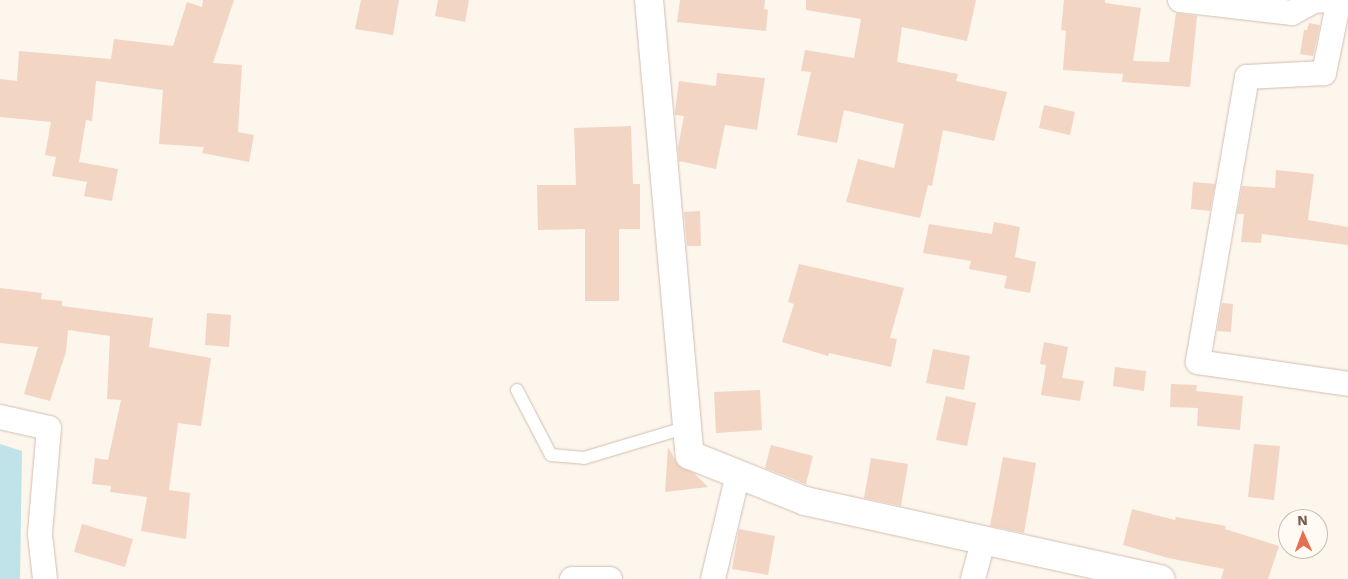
<!DOCTYPE html>
<style>
body{margin:0}
#map{position:relative;width:1348px;height:579px;overflow:hidden;background:#fdf6ec;font-family:"Work Sans",sans-serif}
div>[style]{position:absolute}
.water>*{inset:0;background:#bfe3e8}
.building>*{inset:0;background:#f3d5c3}
.roads{filter:drop-shadow(0 0 1px #d1beb0) drop-shadow(0 0 1px #d1beb0)}
.lane>*{height:12px;margin:-6px;padding:0 6px;transform-origin:6px;border-radius:6px;background:#fff}
.street>*{height:24px;margin:-12px;padding:0 12px;transform-origin:12px;border-radius:12px;background:#fff}
.secondary>*{height:28px;margin:-14px;padding:0 14px;transform-origin:14px;border-radius:14px;background:#fff}
span{translate:-50% -50%;white-space:nowrap;text-align:center;line-height:1.15;-webkit-text-stroke:4.5px #fffaf3;paint-order:stroke}
.north{position:absolute;left:1278px;top:509px;width:50px;height:50px;box-sizing:border-box;background:#fffaf3;border:1px solid #cabbb1;border-radius:50%;rotate:358deg;font-size:14px;font-weight:700;line-height:20px;text-align:center;color:#7a5c4d}
.north::after{content:'';display:block;margin:auto;width:18px;height:22px;background:#e76f51;clip-path:polygon(50% 0,100% 100%,50% 72%,0 100%)}
</style>
<div id="map">
<div class="water">
<div style="clip-path:polygon(0 444px,22px 451px,20px 579px,0 579px)"></div>
</div>
<div class="building">
<div style="clip-path:polygon(203px 0,234px 0,213px 63px,242px 65px,238px 132px,254px 135px,249px 162px,202px 153px,204px 147px,159px 144px,163px 90px,96px 81px,92px 121px,86px 120px,79px 162px,118px 169px,112px 201px,84px 196px,87px 182px,52px 176px,56px 157px,45px 155px,51px 122px,0 117px,0 79px,17px 81px,19px 51px,111px 59px,114px 39px,173px 46px,187px 2px,202px 7px)"></div>
<div style="clip-path:polygon(361px 0,399px 0,393px 35px,355px 29px)"></div>
<div style="clip-path:polygon(438px 0,469px 0,465px 22px,435px 16px)"></div>
<div style="clip-path:polygon(680px 0,765px 0,764px 9px,768px 10px,766px 31px,677px 22px)"></div>
<div style="clip-path:polygon(806px 0,976px 0,967px 41px,902px 27px,897px 62px,958px 74px,956px 81px,1007px 92px,994px 141px,943px 130px,932px 186px,928px 185px,920px 218px,846px 202px,858px 159px,894px 168px,904px 124px,844px 110px,837px 143px,797px 135px,811px 72px,801px 71px,805px 50px,854px 58px,861px 19px,806px 10px)"></div>
<div style="clip-path:polygon(1064px 0,1105px 0,1105px 3px,1141px 8px,1133px 61px,1169px 62px,1176px 13px,1197px 16px,1190px 87px,1122px 82px,1123px 74px,1063px 70px,1066px 31px,1061px 30px)"></div>
<div style="clip-path:polygon(1309px 23px,1320px 25px,1313px 56px,1300px 54px,1304px 30px,1307px 30px)"></div>
<div style="clip-path:polygon(717px 73px,765px 78px,757px 130px,725px 125px,716px 169px,679px 161px,678px 147px,684px 116px,675px 115px,675px 111px,679px 81px,716px 86px)"></div>
<div style="clip-path:polygon(1044px 105px,1075px 112px,1070px 135px,1039px 128px)"></div>
<div style="clip-path:polygon(631px 126px,633px 184px,640px 184px,640px 229px,619px 229px,619px 301px,585px 301px,585px 229px,538px 230px,537px 185px,576px 185px,574px 128px)"></div>
<div style="clip-path:polygon(1276px 170px,1314px 174px,1308px 220px,1348px 227px,1348px 245px,1262px 234px,1261px 243px,1241px 242px,1244px 214px,1237px 214px,1242px 186px,1275px 188px)"></div>
<div style="clip-path:polygon(1193px 182px,1215px 184px,1210px 211px,1191px 209px)"></div>
<div style="clip-path:polygon(700px 211px,701px 246px,687px 246px,684px 212px)"></div>
<div style="clip-path:polygon(994px 222px,1020px 227px,1015px 257px,1036px 262px,1030px 293px,1004px 288px,1007px 276px,969px 269px,971px 261px,923px 253px,929px 224px,992px 234px)"></div>
<div style="clip-path:polygon(799px 264px,904px 288px,890px 338px,897px 339px,891px 367px,829px 353px,828px 356px,782px 342px,794px 304px,788px 302px)"></div>
<div style="clip-path:polygon(0 288px,42px 293px,41px 299px,62px 301px,62px 306px,153px 318px,149px 347px,211px 358px,201px 426px,178px 423px,169px 490px,190px 493px,186px 539px,141px 531px,147px 497px,110px 492px,111px 486px,92px 484px,95px 458px,108px 460px,121px 400px,107px 399px,110px 336px,68px 330px,66px 352px,50px 401px,24px 394px,38px 347px,0 343px)"></div>
<div style="clip-path:polygon(1222px 303px,1233px 304px,1231px 332px,1217px 331px)"></div>
<div style="clip-path:polygon(207px 313px,231px 315px,229px 347px,205px 345px)"></div>
<div style="clip-path:polygon(1044px 342px,1068px 347px,1062px 378px,1084px 381px,1080px 401px,1041px 395px,1046px 365px,1040px 364px)"></div>
<div style="clip-path:polygon(933px 349px,970px 356px,964px 390px,926px 383px)"></div>
<div style="clip-path:polygon(1115px 367px,1146px 371px,1144px 391px,1113px 386px)"></div>
<div style="clip-path:polygon(1171px 384px,1197px 385px,1196px 391px,1243px 396px,1240px 430px,1197px 426px,1198px 408px,1170px 407px)"></div>
<div style="clip-path:polygon(760px 390px,762px 430px,716px 433px,714px 392px)"></div>
<div style="clip-path:polygon(946px 396px,976px 403px,967px 446px,936px 440px)"></div>
<div style="clip-path:polygon(1254px 444px,1280px 446px,1274px 500px,1248px 497px)"></div>
<div style="clip-path:polygon(771px 445px,813px 456px,806px 484px,765px 468px)"></div>
<div style="clip-path:polygon(668px 447px,678px 465px,694px 473px,708px 487px,665px 492px)"></div>
<div style="clip-path:polygon(1003px 457px,1036px 463px,1024px 533px,990px 526px)"></div>
<div style="clip-path:polygon(871px 458px,908px 464px,901px 506px,864px 498px)"></div>
<div style="clip-path:polygon(1132px 509px,1175px 520px,1176px 517px,1226px 526px,1225px 529px,1279px 546px,1268px 579px,1221px 579px,1224px 569px,1168px 558px,1123px 545px)"></div>
<div style="clip-path:polygon(82px 524px,133px 539px,125px 567px,74px 552px)"></div>
<div style="clip-path:polygon(739px 529px,775px 536px,768px 575px,732px 569px)"></div>
</div>
<div class="roads">
<div class="lane">
<div style="left:517px;top:390px;width:73px;rotate:62.4deg"></div>
<div style="left:551px;top:455px;width:33px;rotate:5deg"></div>
<div style="left:584px;top:458px;width:109px;rotate:-16.6deg"></div>
</div>
<div class="street">
<div style="left:1180px;top:0;width:113px;rotate:6.6deg"></div>
<div style="left:1292px;top:13px;width:25px;rotate:-29deg"></div>
<div style="left:1314px;top:1px;width:17px;rotate:-3deg"></div>
<div style="left:1339px;top:0;width:75px;rotate:101.6deg"></div>
<div style="left:1324px;top:73px;width:77px;rotate:177deg"></div>
<div style="left:1247px;top:77px;width:289px;rotate:99.8deg"></div>
<div style="left:1198px;top:362px;width:152px;rotate:8.3deg"></div>
<div style="left:0;top:417px;width:50px;rotate:12.7deg"></div>
<div style="left:49px;top:428px;width:106px;rotate:94.9deg"></div>
<div style="left:40px;top:534px;width:45px;rotate:83.7deg"></div>
<div style="left:572px;top:579px;width:38px"></div>
<div style="left:713px;top:579px;width:108px;rotate:-76.6deg"></div>
<div style="left:973px;top:579px;width:42px;rotate:-75deg"></div>
</div>
<div class="secondary">
<div style="left:649px;top:0;width:457px;rotate:84.9deg"></div>
<div style="left:690px;top:455px;width:124px;rotate:21.8deg"></div>
<div style="left:805px;top:501px;width:364px;rotate:12.4deg"></div>
</div>
</div>
<div class="north">N</div>
</div>
